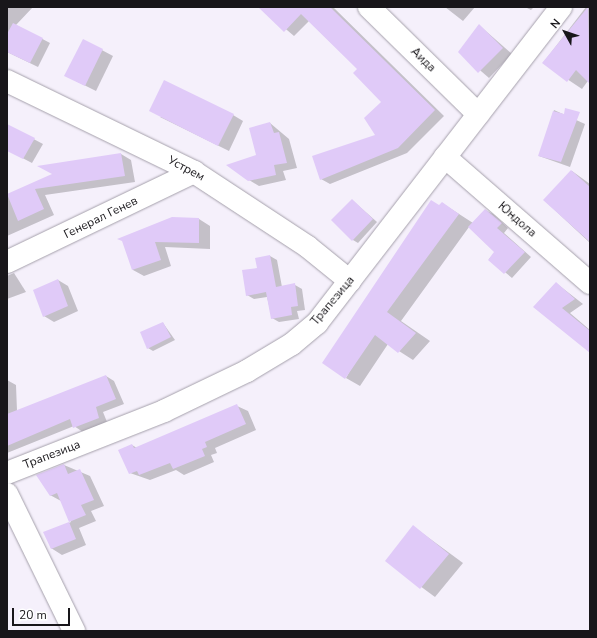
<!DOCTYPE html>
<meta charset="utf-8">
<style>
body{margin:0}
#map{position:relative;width:597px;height:638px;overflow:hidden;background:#f5f0fb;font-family:"Nunito Sans",sans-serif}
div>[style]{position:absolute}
.shadow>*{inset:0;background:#0003}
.building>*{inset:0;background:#e0caf8}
.roads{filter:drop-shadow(0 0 1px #a5a0ab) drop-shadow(0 0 1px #a5a0ab)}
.minor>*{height:22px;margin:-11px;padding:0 11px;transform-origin:11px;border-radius:11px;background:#fff}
span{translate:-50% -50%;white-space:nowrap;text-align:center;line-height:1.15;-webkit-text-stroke:3px #fff;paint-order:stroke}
.street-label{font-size:12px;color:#18161a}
.frame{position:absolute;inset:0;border:8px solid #18161a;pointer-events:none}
.north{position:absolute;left:545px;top:12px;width:40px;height:40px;-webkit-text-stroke:3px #fff;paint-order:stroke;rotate:310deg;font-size:11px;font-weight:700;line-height:16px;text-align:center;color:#18161a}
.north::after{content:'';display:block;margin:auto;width:14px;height:18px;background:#18161a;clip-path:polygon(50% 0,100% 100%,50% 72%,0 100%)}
.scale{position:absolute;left:12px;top:608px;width:58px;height:18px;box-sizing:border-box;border:2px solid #18161a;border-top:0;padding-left:5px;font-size:12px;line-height:14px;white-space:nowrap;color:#18161a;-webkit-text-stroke:3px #fff;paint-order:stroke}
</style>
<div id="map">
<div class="shadow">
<div style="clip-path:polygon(7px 7px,33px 7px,16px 25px,50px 43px,38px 67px,7px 52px)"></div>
<div style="clip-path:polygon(260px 7px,333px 7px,444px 116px,407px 153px,330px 184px,321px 179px,376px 135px,383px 102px,358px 69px,309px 21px,294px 36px)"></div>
<div style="clip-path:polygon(445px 7px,475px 7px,463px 21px)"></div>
<div style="clip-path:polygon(525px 7px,534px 7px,531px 10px)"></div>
<div style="clip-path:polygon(586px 7px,590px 7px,590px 78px,582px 89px,543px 63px)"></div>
<div style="clip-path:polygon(479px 25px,512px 54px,489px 78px,459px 52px)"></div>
<div style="clip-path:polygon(83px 40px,113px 56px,96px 91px,76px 81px)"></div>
<div style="clip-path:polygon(554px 110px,585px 124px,570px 167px,539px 156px)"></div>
<div style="clip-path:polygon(233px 115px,243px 121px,229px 151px,160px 117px)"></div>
<div style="clip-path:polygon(270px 123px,289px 139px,297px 168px,283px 171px,286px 180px,259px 186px,249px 180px)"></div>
<div style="clip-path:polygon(7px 125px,43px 144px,32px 163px,7px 150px)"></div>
<div style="clip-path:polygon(121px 154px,131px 160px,135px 182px,45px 195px,54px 215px,7px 236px,7px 196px,54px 175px)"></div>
<div style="clip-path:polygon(572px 171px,590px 184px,590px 243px,544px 200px)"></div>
<div style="clip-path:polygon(352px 200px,377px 222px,358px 243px,353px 240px)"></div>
<div style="clip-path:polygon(442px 203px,473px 223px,485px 210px,493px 214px,508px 228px,504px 233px,531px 257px,512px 278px,489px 259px,495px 252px,469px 227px,401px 321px,430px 341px,413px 360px,388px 344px,360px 386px,346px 378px)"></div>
<div style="clip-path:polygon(199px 219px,210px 226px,210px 249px,165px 247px,171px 266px,144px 276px,133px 270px,124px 241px)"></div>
<div style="clip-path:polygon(270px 256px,277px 260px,282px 287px,295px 285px,302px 289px,305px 310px,297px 311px,299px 319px,279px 322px,272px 318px,267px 297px,254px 299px,247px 295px,258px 268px)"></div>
<div style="clip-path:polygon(14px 273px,26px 292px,7px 299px,7px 276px)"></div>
<div style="clip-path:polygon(58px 280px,68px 286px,78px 311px,54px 322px,44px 316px)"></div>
<div style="clip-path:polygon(556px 283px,583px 304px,570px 313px,590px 330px,590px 352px,534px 307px)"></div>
<div style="clip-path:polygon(163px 323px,175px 340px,153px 351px,148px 348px)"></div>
<div style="clip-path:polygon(106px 376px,114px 381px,124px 404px,103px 412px,107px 422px,83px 432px,74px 426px,7px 453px,7px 380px,16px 385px,17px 411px)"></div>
<div style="clip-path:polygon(237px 406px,248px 411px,256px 430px,215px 448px,217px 453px,211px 455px,214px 462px,184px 475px,176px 470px,150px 480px,130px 473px,132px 445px,137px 448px)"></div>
<div style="clip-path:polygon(64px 465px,90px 476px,104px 506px,91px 511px,96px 521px,79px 528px,86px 545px,62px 555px,51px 548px,45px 533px,71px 522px,61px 501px,50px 495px)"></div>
<div style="clip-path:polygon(414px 527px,463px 563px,435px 597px,386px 561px)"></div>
</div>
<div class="building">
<div style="clip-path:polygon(258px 7px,330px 7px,435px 110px,398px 148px,320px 180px,312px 156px,375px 135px,364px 118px,381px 102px,353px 73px,357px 69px,301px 14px,284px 32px)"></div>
<div style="clip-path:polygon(588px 7px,590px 84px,576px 70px,567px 82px,542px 63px)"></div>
<div style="clip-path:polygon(13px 23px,43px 38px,30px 63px,7px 52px,7px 34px)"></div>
<div style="clip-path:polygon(479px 24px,503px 48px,478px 73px,458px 52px)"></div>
<div style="clip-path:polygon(83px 39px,103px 49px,85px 86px,64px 76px)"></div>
<div style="clip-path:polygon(164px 80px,234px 114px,218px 146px,149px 111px)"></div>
<div style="clip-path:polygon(565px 108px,580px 112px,561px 162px,538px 156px,553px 111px,564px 114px)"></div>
<div style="clip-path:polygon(270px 122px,274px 133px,279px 132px,287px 163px,274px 165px,276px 175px,248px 181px,226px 165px,256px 155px,249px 128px)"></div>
<div style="clip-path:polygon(7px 124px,35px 138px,23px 159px,7px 151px)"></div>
<div style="clip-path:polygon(121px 153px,125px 176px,35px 189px,44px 209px,18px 221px,7px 194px,52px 174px,37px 166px)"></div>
<div style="clip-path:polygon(571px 170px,590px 187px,590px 242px,543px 200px)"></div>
<div style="clip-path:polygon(352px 199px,373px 219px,352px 241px,331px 220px)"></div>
<div style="clip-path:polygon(431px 200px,439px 205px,442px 202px,459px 214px,387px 312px,416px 333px,398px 353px,375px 335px,345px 379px,322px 363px)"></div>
<div style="clip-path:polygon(485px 209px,502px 223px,497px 228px,525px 252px,504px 274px,488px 260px,494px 252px,468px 227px)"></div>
<div style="clip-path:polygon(172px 217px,199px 218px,199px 243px,155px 242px,161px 260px,132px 270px,122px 241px,117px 239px)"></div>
<div style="clip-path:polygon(270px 255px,276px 287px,295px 283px,298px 306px,291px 307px,292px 315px,271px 319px,266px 292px,246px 296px,242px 270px,257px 268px,255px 258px)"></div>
<div style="clip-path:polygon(58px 279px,68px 306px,43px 317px,33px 290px)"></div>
<div style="clip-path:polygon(556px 282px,575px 299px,562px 308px,590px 331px,590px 353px,533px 307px)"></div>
<div style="clip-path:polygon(163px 322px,171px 337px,147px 349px,140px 332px)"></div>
<div style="clip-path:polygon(106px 375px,116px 399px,96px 407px,99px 418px,73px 428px,70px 419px,7px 446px,7px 414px)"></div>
<div style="clip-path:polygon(237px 404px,246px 424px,205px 442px,207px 447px,202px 449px,205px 456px,173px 469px,170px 463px,139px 475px,137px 471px,129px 474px,118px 450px,132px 444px,134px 448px)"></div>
<div style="clip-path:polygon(64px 464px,68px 474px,80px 469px,94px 500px,81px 505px,86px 515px,69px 522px,76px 539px,51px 549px,43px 532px,69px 522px,57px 493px,50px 496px,36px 475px)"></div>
<div style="clip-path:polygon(413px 525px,449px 554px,420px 589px,385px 561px)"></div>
</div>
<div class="roads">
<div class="minor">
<div style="left:369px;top:7px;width:153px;rotate:44.5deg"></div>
<div style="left:7px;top:81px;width:208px;rotate:25.9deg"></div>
<div style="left:194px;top:172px;width:136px;rotate:33.3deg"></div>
<div style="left:308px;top:247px;width:54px;rotate:39deg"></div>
<div style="left:445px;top:157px;width:192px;rotate:41deg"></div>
<div style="left:7px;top:262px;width:208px;rotate:-25.7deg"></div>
<div style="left:7px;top:473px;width:169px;rotate:-21.5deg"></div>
<div style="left:164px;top:411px;width:92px;rotate:-25.7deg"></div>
<div style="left:247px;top:371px;width:52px;rotate:-31deg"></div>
<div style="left:292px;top:344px;width:33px;rotate:-40deg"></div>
<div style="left:317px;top:323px;width:399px;rotate:-52.3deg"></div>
<div style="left:7px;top:494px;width:153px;rotate:63.9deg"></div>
</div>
</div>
<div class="street-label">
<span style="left:423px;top:60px;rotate:44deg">Аида</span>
<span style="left:186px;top:169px;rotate:28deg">Устрем</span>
<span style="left:101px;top:218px;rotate:-26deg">Генерал Генев</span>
<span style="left:517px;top:220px;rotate:41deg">Юндола</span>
<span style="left:333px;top:301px;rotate:-50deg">Трапезица</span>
<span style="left:52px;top:455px;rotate:-21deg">Трапезица</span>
</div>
<div class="frame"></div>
<div class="north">N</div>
<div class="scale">20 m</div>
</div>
